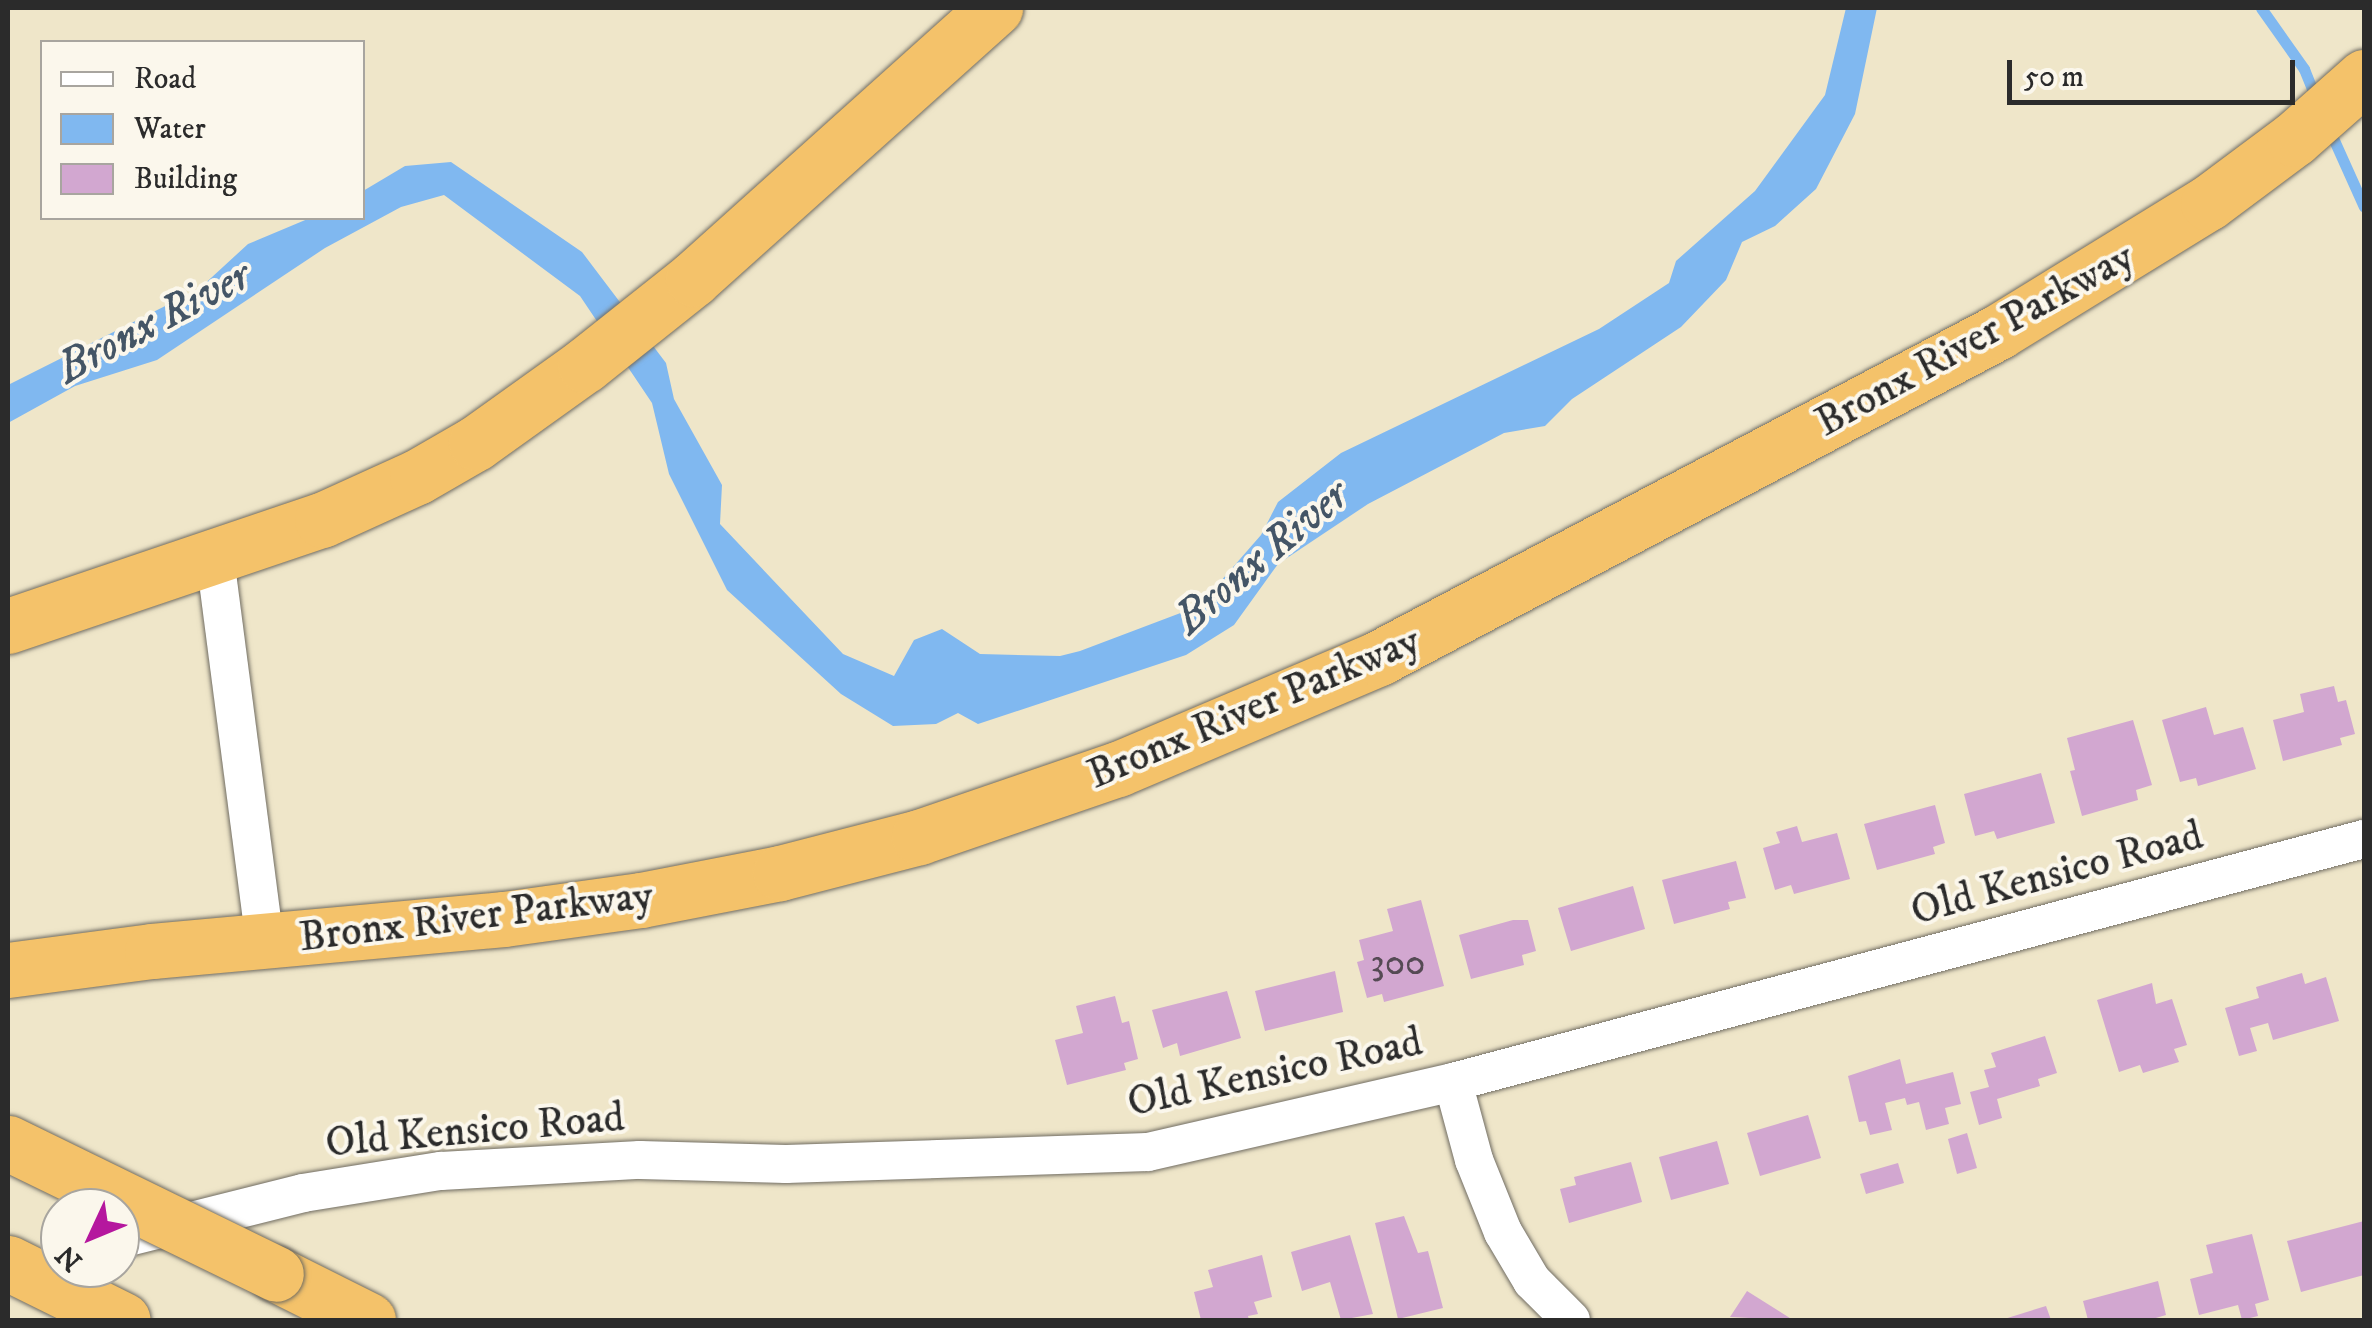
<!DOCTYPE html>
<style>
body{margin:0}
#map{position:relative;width:2372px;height:1328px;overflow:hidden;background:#efe6c9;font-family:"IM FELL DW Pica",serif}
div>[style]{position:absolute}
.water>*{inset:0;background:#80b8f0}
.stream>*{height:11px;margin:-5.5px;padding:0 5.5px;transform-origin:5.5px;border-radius:5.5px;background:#80b8f0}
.building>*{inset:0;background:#d2a7d0}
.roads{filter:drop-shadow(0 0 2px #706c62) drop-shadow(0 0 2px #706c62)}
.minor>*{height:38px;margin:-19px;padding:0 19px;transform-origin:19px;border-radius:19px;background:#fff}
.highway>*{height:55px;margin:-27.5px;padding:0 27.5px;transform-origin:27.5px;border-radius:27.5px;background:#f4c26a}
.bridges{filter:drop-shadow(0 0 2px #706c62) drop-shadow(0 0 2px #706c62)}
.highway-bridge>*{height:55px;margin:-27.5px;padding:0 27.5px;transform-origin:27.5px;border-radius:27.5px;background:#f4c26a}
span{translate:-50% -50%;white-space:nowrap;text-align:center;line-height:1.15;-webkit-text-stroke:8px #fbf7ec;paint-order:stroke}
.number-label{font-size:38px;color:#554a54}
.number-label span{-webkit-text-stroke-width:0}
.street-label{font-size:42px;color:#2b2b2b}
.water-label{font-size:45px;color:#456;font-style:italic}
.frame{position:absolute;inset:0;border:10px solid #2b2b2b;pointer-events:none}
.legend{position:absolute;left:40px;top:40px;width:325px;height:180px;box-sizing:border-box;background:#fbf7ec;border:2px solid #a8a59f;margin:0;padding:12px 18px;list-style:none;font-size:30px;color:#2b2b2b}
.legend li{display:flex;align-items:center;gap:20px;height:50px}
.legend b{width:50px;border:2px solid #a8a59f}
.north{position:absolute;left:40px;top:1188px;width:100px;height:100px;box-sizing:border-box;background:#fbf7ec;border:2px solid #a8a59f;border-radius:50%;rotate:226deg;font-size:28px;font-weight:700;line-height:40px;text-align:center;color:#2b2b2b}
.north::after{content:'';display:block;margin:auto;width:35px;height:45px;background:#b5179e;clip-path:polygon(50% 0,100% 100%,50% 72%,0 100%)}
.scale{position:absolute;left:2007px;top:60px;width:288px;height:45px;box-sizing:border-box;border:5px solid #2b2b2b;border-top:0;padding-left:12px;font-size:30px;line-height:35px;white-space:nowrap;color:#2b2b2b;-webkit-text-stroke:8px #fbf7ec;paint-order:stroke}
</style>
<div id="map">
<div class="water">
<div style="clip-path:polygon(1846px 8px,1877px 8px,1855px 114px,1816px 189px,1775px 226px,1742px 242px,1726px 280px,1681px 327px,1572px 399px,1545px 426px,1504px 433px,1368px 504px,1278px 564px,1234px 625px,1186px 655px,978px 724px,958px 713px,936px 724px,893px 726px,841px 694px,727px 590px,669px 474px,652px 403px,580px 296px,444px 195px,401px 207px,325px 248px,157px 360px,75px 386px,8px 423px,8px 385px,199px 289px,248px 244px,310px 218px,362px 218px,363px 191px,405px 166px,451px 162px,582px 252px,666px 363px,674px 399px,722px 485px,720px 524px,843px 654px,894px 676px,914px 640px,942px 629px,980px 654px,1060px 656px,1080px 651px,1199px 606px,1261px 535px,1278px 502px,1341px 453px,1599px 329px,1669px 283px,1676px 261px,1755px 191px,1825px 95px)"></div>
</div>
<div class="stream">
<div style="left:2261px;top:8px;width:75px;rotate:54.8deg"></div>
<div style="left:2304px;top:69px;width:31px;rotate:68deg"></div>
<div style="left:2329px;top:129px;width:85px;rotate:65.8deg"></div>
</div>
<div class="building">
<div style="clip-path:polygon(2334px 686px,2338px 702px,2346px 700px,2355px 734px,2340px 738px,2342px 745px,2283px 761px,2273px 720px,2304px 712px,2300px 694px)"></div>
<div style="clip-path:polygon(2206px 707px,2214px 735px,2243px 727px,2256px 769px,2198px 786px,2196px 778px,2180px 782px,2162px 720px)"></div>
<div style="clip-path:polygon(2133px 720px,2152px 785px,2136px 790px,2138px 800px,2082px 816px,2070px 771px,2075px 770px,2067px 738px)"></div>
<div style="clip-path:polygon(2041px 773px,2055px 823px,1997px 839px,1994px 831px,1975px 836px,1964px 794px)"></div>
<div style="clip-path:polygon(1935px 805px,1945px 843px,1933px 847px,1935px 854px,1877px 870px,1864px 824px)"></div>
<div style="clip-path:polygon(1797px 826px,1802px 842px,1837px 833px,1850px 879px,1794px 894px,1791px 885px,1775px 890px,1763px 848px,1780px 843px,1776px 832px)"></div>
<div style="clip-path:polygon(1736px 861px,1746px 898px,1728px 902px,1730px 909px,1674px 924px,1662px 880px)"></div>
<div style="clip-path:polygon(1633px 886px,1645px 929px,1571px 951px,1558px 908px)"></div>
<div style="clip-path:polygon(1421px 900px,1444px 986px,1384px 1002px,1382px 994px,1367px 998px,1357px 962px,1364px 960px,1359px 940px,1393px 931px,1387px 909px)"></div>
<div style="clip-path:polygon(1513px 920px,1528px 920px,1536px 951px,1522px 955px,1524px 965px,1471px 979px,1459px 935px)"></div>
<div style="clip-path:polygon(1335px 971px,1343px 1012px,1265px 1031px,1255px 991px)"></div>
<div style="clip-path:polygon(2302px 973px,2305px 984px,2326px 977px,2339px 1021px,2273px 1040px,2268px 1023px,2250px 1028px,2257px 1051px,2239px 1056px,2225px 1008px,2259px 998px,2256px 987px)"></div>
<div style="clip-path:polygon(2152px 983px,2156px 1004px,2172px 999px,2187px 1045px,2174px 1049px,2179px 1062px,2143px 1073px,2140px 1065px,2119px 1072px,2097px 1000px)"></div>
<div style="clip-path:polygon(1227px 991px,1241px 1038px,1180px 1056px,1177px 1043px,1163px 1048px,1152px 1010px)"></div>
<div style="clip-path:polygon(1115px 996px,1122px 1023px,1129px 1021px,1138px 1059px,1124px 1063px,1126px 1070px,1067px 1085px,1055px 1040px,1083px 1033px,1076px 1006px)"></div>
<div style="clip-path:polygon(2045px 1036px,2057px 1073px,2038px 1079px,2040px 1086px,1997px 1099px,2002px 1118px,1979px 1125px,1970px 1092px,1989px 1087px,1984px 1070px,1996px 1067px,1991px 1053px)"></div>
<div style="clip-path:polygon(1900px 1059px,1906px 1084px,1953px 1072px,1961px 1104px,1945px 1108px,1949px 1124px,1926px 1130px,1919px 1102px,1907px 1105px,1905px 1098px,1885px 1103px,1892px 1130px,1870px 1135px,1866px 1121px,1859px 1122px,1848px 1076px)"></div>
<div style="clip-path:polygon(1808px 1115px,1821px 1158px,1760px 1176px,1747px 1133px)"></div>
<div style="clip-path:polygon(1967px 1133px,1977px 1168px,1957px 1174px,1948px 1139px)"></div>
<div style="clip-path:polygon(1717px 1141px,1729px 1184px,1671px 1200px,1659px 1157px)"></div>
<div style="clip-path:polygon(1631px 1162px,1642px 1202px,1569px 1223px,1560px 1189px,1576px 1185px,1574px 1177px)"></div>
<div style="clip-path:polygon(1898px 1163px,1904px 1183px,1866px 1194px,1860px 1174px)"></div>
<div style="clip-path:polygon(1404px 1216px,1418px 1253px,1428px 1251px,1443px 1308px,1398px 1319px,1375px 1223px)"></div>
<div style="clip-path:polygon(2364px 1221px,2364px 1275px,2301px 1292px,2287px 1241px)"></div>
<div style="clip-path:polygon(2252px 1234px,2269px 1300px,2255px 1304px,2258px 1316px,2242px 1320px,2238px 1305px,2199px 1315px,2190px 1279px,2213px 1273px,2206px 1245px)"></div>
<div style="clip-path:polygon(1350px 1235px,1373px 1314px,1341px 1320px,1330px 1282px,1302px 1291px,1291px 1252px)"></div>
<div style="clip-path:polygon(1262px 1255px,1272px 1297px,1254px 1302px,1258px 1314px,1248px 1316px,1249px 1320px,1201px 1320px,1194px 1292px,1213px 1287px,1208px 1270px)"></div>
<div style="clip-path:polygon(2158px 1281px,2166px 1315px,2149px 1320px,2088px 1320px,2083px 1301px)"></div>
<div style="clip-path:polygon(1747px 1291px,1793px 1320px,1730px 1317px)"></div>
<div style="clip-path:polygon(2046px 1306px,2051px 1320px,2001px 1320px)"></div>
</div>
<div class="roads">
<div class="minor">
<div style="left:215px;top:558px;width:386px;rotate:82.6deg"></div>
<div style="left:1453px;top:1082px;width:81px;rotate:74.9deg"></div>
<div style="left:1474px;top:1160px;width:78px;rotate:68.1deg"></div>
<div style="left:1503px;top:1232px;width:57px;rotate:59.4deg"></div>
<div style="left:1532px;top:1281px;width:55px;rotate:45deg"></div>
<div style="left:120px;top:1239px;width:189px;rotate:-14.1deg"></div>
<div style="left:303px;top:1193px;width:140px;rotate:-9.1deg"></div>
<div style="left:441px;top:1171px;width:199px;rotate:-3.2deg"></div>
<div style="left:640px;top:1160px;width:146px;rotate:1.6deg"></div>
<div style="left:786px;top:1164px;width:362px;rotate:-1.9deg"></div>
<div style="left:1148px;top:1152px;width:313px;rotate:-12.9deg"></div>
<div style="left:1453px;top:1082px;width:943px;rotate:-14.94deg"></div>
</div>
<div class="highway">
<div style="left:8px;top:626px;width:331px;rotate:-18.7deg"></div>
<div style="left:322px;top:520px;width:104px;rotate:-24.4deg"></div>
<div style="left:417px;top:477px;width:68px;rotate:-30deg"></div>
<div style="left:476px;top:443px;width:134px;rotate:-35.6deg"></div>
<div style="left:585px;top:365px;width:138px;rotate:-38.5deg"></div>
<div style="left:693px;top:279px;width:406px;rotate:-41.9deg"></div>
<div style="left:8px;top:970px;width:145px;rotate:-7.5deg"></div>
<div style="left:152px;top:951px;width:353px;rotate:-5.2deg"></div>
<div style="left:504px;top:919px;width:138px;rotate:-7.9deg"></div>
<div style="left:641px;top:900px;width:142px;rotate:-11deg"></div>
<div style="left:780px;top:873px;width:144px;rotate:-14.5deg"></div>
<div style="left:919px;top:837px;width:210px;rotate:-18.9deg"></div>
<div style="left:1118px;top:769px;width:284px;rotate:-23deg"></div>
<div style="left:1379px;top:658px;width:700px;rotate:-27.77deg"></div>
<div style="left:1998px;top:332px;width:246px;rotate:-31.6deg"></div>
<div style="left:2208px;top:203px;width:107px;rotate:-36.7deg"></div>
<div style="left:2294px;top:139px;width:94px;rotate:-41.5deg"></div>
<div style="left:276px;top:1274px;width:103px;rotate:26.6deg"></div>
</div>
</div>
<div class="bridges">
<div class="highway-bridge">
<div style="left:8px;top:1143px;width:298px;rotate:26deg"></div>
<div style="left:8px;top:1263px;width:128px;rotate:26.4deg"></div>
</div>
</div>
<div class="number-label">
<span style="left:1398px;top:964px">300</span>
</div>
<div class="street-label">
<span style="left:1975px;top:340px;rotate:-29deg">Bronx River Parkway</span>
<span style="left:1254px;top:708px;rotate:-23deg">Bronx River Parkway</span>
<span style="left:2057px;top:874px;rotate:-15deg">Old Kensico Road</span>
<span style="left:476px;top:917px;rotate:-7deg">Bronx River Parkway</span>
<span style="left:1275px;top:1073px;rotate:-12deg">Old Kensico Road</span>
<span style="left:475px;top:1131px;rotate:-5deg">Old Kensico Road</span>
</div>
<div class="water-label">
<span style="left:154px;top:323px;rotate:-28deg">Bronx River</span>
<span style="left:1262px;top:558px;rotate:-40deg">Bronx River</span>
</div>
<div class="frame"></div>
<ul class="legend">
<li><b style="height:12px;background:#fff"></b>Road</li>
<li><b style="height:28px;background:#80b8f0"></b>Water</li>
<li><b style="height:28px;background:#d2a7d0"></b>Building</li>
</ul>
<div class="north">N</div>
<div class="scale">50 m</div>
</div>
